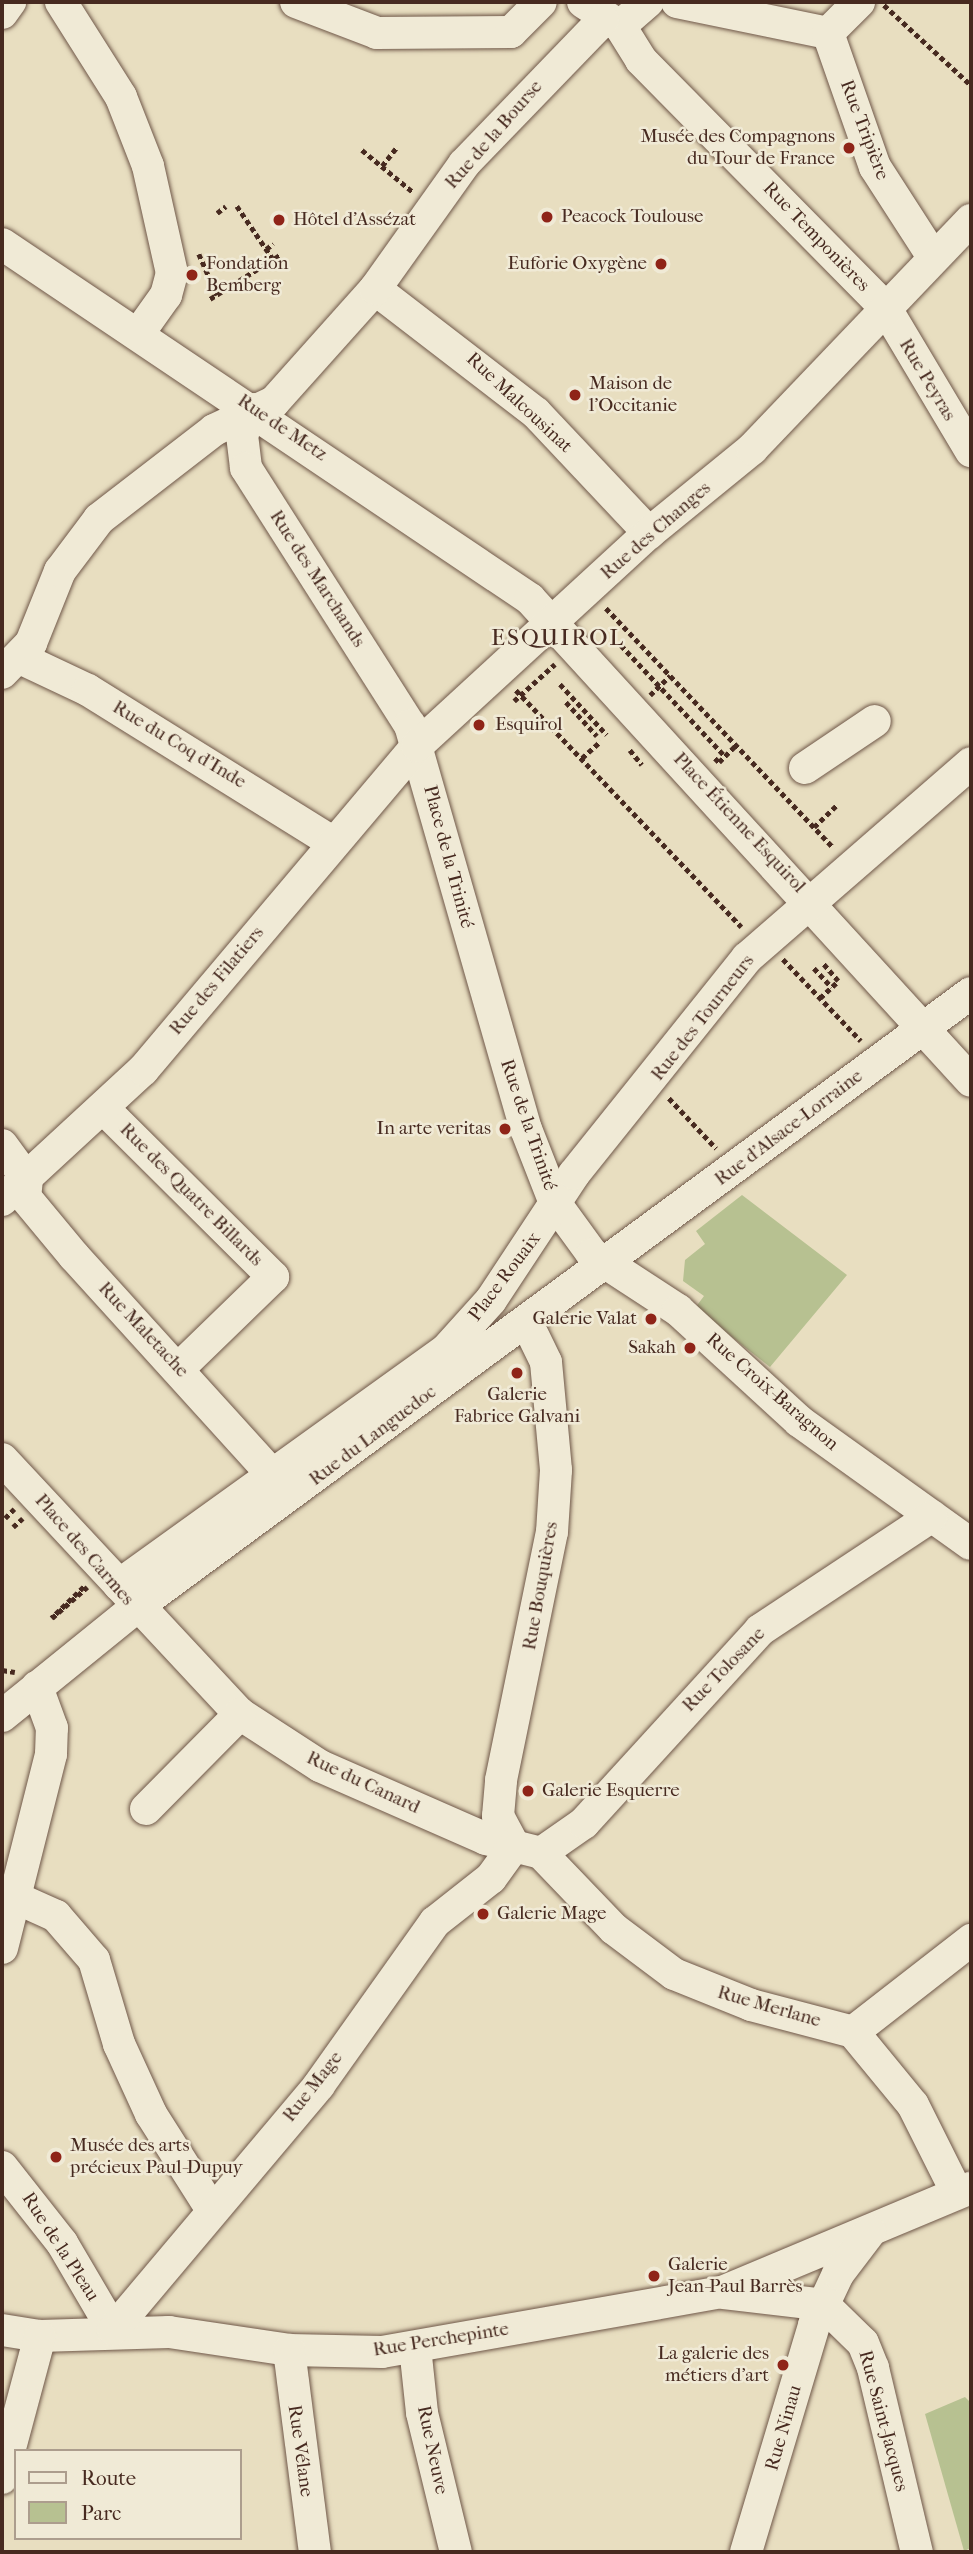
<!DOCTYPE html>
<meta charset="utf-8">
<style>
body{margin:0}
#map{position:relative;width:973px;height:2554px;overflow:hidden;background:#e8dec0;font-family:"IM FELL French Canon",serif}
div>[style]{position:absolute}
.green>*{inset:0;background:#b7c191}
.path>*{height:4.5px;margin-top:-2.25px;transform-origin:0;background:repeating-linear-gradient(90deg,#472a20 0 5px,transparent 0 8.5px)}
.roads{filter:drop-shadow(0 0 2px #6f5748) drop-shadow(0 0 2px #6f5748)}
.minor>*{height:32px;margin:-16px;padding:0 16px;transform-origin:16px;border-radius:16px;background:#f0ead6}
.dots>*{width:19px;height:19px;translate:-50% -50%;box-sizing:border-box;border:4px solid #f0ead6;border-radius:50%}
span{translate:-50% -50%;white-space:nowrap;text-align:center;line-height:1.15;-webkit-text-stroke:5px #f0ead6;paint-order:stroke}
.street-label{font-size:19px;color:#472a20}
.poi-label{font-size:19px;color:#472a20}
.right{translate:-100% -50%;text-align:right}
.left{translate:0 -50%;text-align:left}
.quarter-label{font-size:23px;color:#472a20;letter-spacing:2px}
.frame{position:absolute;inset:0;border:4px solid #472a20;pointer-events:none}
.legend{position:absolute;left:14px;top:2449px;width:228px;height:91px;box-sizing:border-box;background:#f0ead6;border:2px solid #ac9d8d;margin:0;padding:9px 12px;list-style:none;font-size:21px;color:#472a20}
.legend li{display:flex;align-items:center;gap:14px;height:35px}
.legend b{width:35px;border:2px solid #ac9d8d}
</style>
<div id="map">
<div class="green">
<div style="clip-path:polygon(742px 1195px,847px 1275px,770px 1367px,695px 1308px,704px 1296px,683px 1281px,685px 1260px,705px 1244px,696px 1231px)"></div>
<div style="clip-path:polygon(965px 2397px,971px 2403px,971px 2548px,964px 2551px,925px 2414px)"></div>
</div>
<div class="path">
<div style="left:884px;top:5px;width:118px;rotate:42.6deg"></div>
<div style="left:362px;top:150px;width:66px;rotate:39.5deg"></div>
<div style="left:382px;top:166px;width:24px;rotate:-52deg"></div>
<div style="left:237px;top:206px;width:64px;rotate:55.8deg"></div>
<div style="left:217px;top:213px;width:11px;rotate:-38deg"></div>
<div style="left:266px;top:249px;width:9px;rotate:-36deg"></div>
<div style="left:199px;top:254px;width:45px;rotate:66.3deg"></div>
<div style="left:210px;top:299px;width:83px;rotate:-32.2deg"></div>
<div style="left:606px;top:608px;width:331px;rotate:46.5deg"></div>
<div style="left:621px;top:645px;width:152px;rotate:46.9deg"></div>
<div style="left:560px;top:684px;width:69px;rotate:47.3deg"></div>
<div style="left:516px;top:690px;width:327px;rotate:46.4deg"></div>
<div style="left:650px;top:695px;width:28px;rotate:-44deg"></div>
<div style="left:514px;top:701px;width:55px;rotate:-42.1deg"></div>
<div style="left:566px;top:702px;width:46px;rotate:47.6deg"></div>
<div style="left:630px;top:750px;width:19px;rotate:51deg"></div>
<div style="left:582px;top:758px;width:25px;rotate:-42deg"></div>
<div style="left:715px;top:758px;width:6px;rotate:45deg"></div>
<div style="left:719px;top:762px;width:24px;rotate:-45deg"></div>
<div style="left:814px;top:827px;width:32px;rotate:-44deg"></div>
<div style="left:783px;top:959px;width:113px;rotate:46.4deg"></div>
<div style="left:814px;top:968px;width:26px;rotate:47deg"></div>
<div style="left:820px;top:998px;width:25px;rotate:-43deg"></div>
<div style="left:838px;top:981px;width:23px;rotate:-131deg"></div>
<div style="left:669px;top:1098px;width:69px;rotate:46.8deg"></div>
<div style="left:5px;top:1518px;width:13px;rotate:-45deg"></div>
<div style="left:13px;top:1527px;width:13px;rotate:-42deg"></div>
<div style="left:84px;top:1587px;width:45px;rotate:135.9deg"></div>
<div style="left:52px;top:1618px;width:47px;rotate:-41.5deg"></div>
<div style="left:2px;top:1670px;width:13px;rotate:9deg"></div>
</div>
<div class="roads">
<div class="minor">
<div style="left:61px;top:2px;width:112px;rotate:57.7deg"></div>
<div style="left:121px;top:97px;width:74px;rotate:68.6deg"></div>
<div style="left:148px;top:166px;width:110px;rotate:77.4deg"></div>
<div style="left:172px;top:273px;width:23px;rotate:105deg"></div>
<div style="left:166px;top:295px;width:47px;rotate:125.4deg"></div>
<div style="left:296px;top:2px;width:87px;rotate:20.9deg"></div>
<div style="left:377px;top:33px;width:134px;rotate:-0.4deg"></div>
<div style="left:511px;top:32px;width:42px;rotate:-45deg"></div>
<div style="left:583px;top:2px;width:44px;rotate:33deg"></div>
<div style="left:620px;top:26px;width:40px;rotate:58deg"></div>
<div style="left:641px;top:60px;width:347px;rotate:45.4deg"></div>
<div style="left:885px;top:307px;width:168px;rotate:59.2deg"></div>
<div style="left:677px;top:2px;width:154px;rotate:11.6deg"></div>
<div style="left:2px;top:13px;width:14px;rotate:-54deg"></div>
<div style="left:620px;top:26px;width:37px;rotate:-41deg"></div>
<div style="left:828px;top:33px;width:142px;rotate:70.7deg"></div>
<div style="left:875px;top:167px;width:107px;rotate:57.2deg"></div>
<div style="left:828px;top:33px;width:44px;rotate:-45deg"></div>
<div style="left:2px;top:244px;width:636px;rotate:33.91deg"></div>
<div style="left:530px;top:599px;width:653px;rotate:47.54deg"></div>
<div style="left:375px;top:289px;width:203px;rotate:37.6deg"></div>
<div style="left:536px;top:413px;width:165px;rotate:46.7deg"></div>
<div style="left:254px;top:409px;width:29px;rotate:115deg"></div>
<div style="left:242px;top:435px;width:33px;rotate:83deg"></div>
<div style="left:246px;top:468px;width:305px;rotate:57.5deg"></div>
<div style="left:410px;top:725px;width:420px;rotate:74deg"></div>
<div style="left:526px;top:1129px;width:79px;rotate:68.6deg"></div>
<div style="left:555px;top:1203px;width:63px;rotate:54deg"></div>
<div style="left:592px;top:1254px;width:103px;rotate:33.1deg"></div>
<div style="left:678px;top:1310px;width:164px;rotate:42.5deg"></div>
<div style="left:799px;top:1421px;width:211px;rotate:35.6deg"></div>
<div style="left:20px;top:658px;width:75px;rotate:25.2deg"></div>
<div style="left:88px;top:690px;width:287px;rotate:31.9deg"></div>
<div style="left:2px;top:673px;width:42px;rotate:-46deg"></div>
<div style="left:31px;top:643px;width:78px;rotate:-68.1deg"></div>
<div style="left:60px;top:571px;width:65px;rotate:-53.1deg"></div>
<div style="left:99px;top:519px;width:145px;rotate:-37.7deg"></div>
<div style="left:214px;top:430px;width:66px;rotate:-25deg"></div>
<div style="left:274px;top:402px;width:152px;rotate:-48.2deg"></div>
<div style="left:375px;top:289px;width:153px;rotate:-54.5deg"></div>
<div style="left:464px;top:164px;width:200px;rotate:-46deg"></div>
<div style="left:805px;top:768px;width:84px;rotate:-33.9deg"></div>
<div style="left:105px;top:1110px;width:237px;rotate:44.8deg"></div>
<div style="left:273px;top:1277px;width:131px;rotate:135.9deg"></div>
<div style="left:2px;top:1145px;width:42px;rotate:53.7deg"></div>
<div style="left:27px;top:1179px;width:18px;rotate:96deg"></div>
<div style="left:25px;top:1197px;width:77px;rotate:50.3deg"></div>
<div style="left:74px;top:1256px;width:316px;rotate:47.8deg"></div>
<div style="left:2px;top:1200px;width:192px;rotate:-42.7deg"></div>
<div style="left:143px;top:1070px;width:424px;rotate:-49.8deg"></div>
<div style="left:417px;top:746px;width:315px;rotate:-42.6deg"></div>
<div style="left:649px;top:533px;width:133px;rotate:-39.2deg"></div>
<div style="left:752px;top:449px;width:317px;rotate:-46.3deg"></div>
<div style="left:2px;top:1459px;width:349px;rotate:47deg"></div>
<div style="left:240px;top:1714px;width:95px;rotate:33deg"></div>
<div style="left:320px;top:1766px;width:181px;rotate:23.7deg"></div>
<div style="left:486px;top:1839px;width:57px;rotate:14.3deg"></div>
<div style="left:119px;top:1585px;width:403px;rotate:-35.7deg"></div>
<div style="left:446px;top:1350px;width:67px;rotate:-48deg"></div>
<div style="left:491px;top:1300px;width:151px;rotate:-56.6deg"></div>
<div style="left:574px;top:1174px;width:277px;rotate:-51.3deg"></div>
<div style="left:747px;top:958px;width:297px;rotate:-41deg"></div>
<div style="left:2px;top:1716px;width:175px;rotate:-39deg"></div>
<div style="left:138px;top:1606px;width:1034px;rotate:-36.35deg"></div>
<div style="left:146px;top:1809px;width:134px;rotate:-45.3deg"></div>
<div style="left:514px;top:1846px;width:34px;rotate:-118deg"></div>
<div style="left:498px;top:1816px;width:36px;rotate:-85deg"></div>
<div style="left:501px;top:1780px;width:253px;rotate:-78.4deg"></div>
<div style="left:552px;top:1532px;width:62px;rotate:-86.3deg"></div>
<div style="left:556px;top:1470px;width:108px;rotate:-95.3deg"></div>
<div style="left:546px;top:1362px;width:43px;rotate:-116deg"></div>
<div style="left:541px;top:1853px;width:105px;rotate:46.2deg"></div>
<div style="left:614px;top:1929px;width:75px;rotate:36.9deg"></div>
<div style="left:674px;top:1974px;width:83px;rotate:21.9deg"></div>
<div style="left:751px;top:2005px;width:106px;rotate:14.8deg"></div>
<div style="left:853px;top:2032px;width:94px;rotate:50.6deg"></div>
<div style="left:913px;top:2105px;width:98px;rotate:63.4deg"></div>
<div style="left:541px;top:1853px;width:52px;rotate:-34.9deg"></div>
<div style="left:584px;top:1823px;width:261px;rotate:-47.6deg"></div>
<div style="left:760px;top:1630px;width:206px;rotate:-33.5deg"></div>
<div style="left:14px;top:1897px;width:46px;rotate:24.3deg"></div>
<div style="left:56px;top:1916px;width:58px;rotate:49.2deg"></div>
<div style="left:94px;top:1960px;width:88px;rotate:73.4deg"></div>
<div style="left:119px;top:2044px;width:77px;rotate:65.4deg"></div>
<div style="left:151px;top:2114px;width:114px;rotate:57.6deg"></div>
<div style="left:2px;top:1948px;width:200px;rotate:-75.8deg"></div>
<div style="left:51px;top:1754px;width:26px;rotate:-88deg"></div>
<div style="left:52px;top:1728px;width:44px;rotate:-110.1deg"></div>
<div style="left:853px;top:2032px;width:150px;rotate:-37.9deg"></div>
<div style="left:2px;top:2167px;width:97px;rotate:51.7deg"></div>
<div style="left:62px;top:2243px;width:101px;rotate:59.6deg"></div>
<div style="left:724px;top:2293px;width:101px;rotate:6.8deg"></div>
<div style="left:824px;top:2305px;width:54px;rotate:44.3deg"></div>
<div style="left:863px;top:2343px;width:27px;rotate:68deg"></div>
<div style="left:873px;top:2368px;width:189px;rotate:76.6deg"></div>
<div style="left:2px;top:2330px;width:38px;rotate:9deg"></div>
<div style="left:40px;top:2336px;width:129px;rotate:-1.8deg"></div>
<div style="left:169px;top:2332px;width:121px;rotate:8.5deg"></div>
<div style="left:289px;top:2350px;width:93px;rotate:1.2deg"></div>
<div style="left:382px;top:2352px;width:345px;rotate:-10deg"></div>
<div style="left:722px;top:2292px;width:270px;rotate:-22.7deg"></div>
<div style="left:113px;top:2330px;width:320px;rotate:-49.9deg"></div>
<div style="left:319px;top:2085px;width:200px;rotate:-54.6deg"></div>
<div style="left:435px;top:1922px;width:71px;rotate:-38.2deg"></div>
<div style="left:491px;top:1878px;width:39px;rotate:-54deg"></div>
<div style="left:415px;top:2347px;width:66px;rotate:83.9deg"></div>
<div style="left:422px;top:2413px;width:143px;rotate:76.3deg"></div>
<div style="left:289px;top:2350px;width:204px;rotate:82.7deg"></div>
<div style="left:2px;top:2478px;width:147px;rotate:-75deg"></div>
<div style="left:746px;top:2552px;width:237px;rotate:-73.3deg"></div>
<div style="left:814px;top:2325px;width:56px;rotate:-64.8deg"></div>
<div style="left:838px;top:2274px;width:53px;rotate:-52.7deg"></div>
</div>
</div>
<div class="dots">
<div style="left:849px;top:148px;background:#8f2418"></div>
<div style="left:547px;top:217px;background:#8f2418"></div>
<div style="left:279px;top:220px;background:#8f2418"></div>
<div style="left:661px;top:264px;background:#8f2418"></div>
<div style="left:192px;top:275px;background:#8f2418"></div>
<div style="left:575px;top:395px;background:#8f2418"></div>
<div style="left:479px;top:725px;background:#8f2418"></div>
<div style="left:505px;top:1129px;background:#8f2418"></div>
<div style="left:651px;top:1319px;background:#8f2418"></div>
<div style="left:690px;top:1348px;background:#8f2418"></div>
<div style="left:517px;top:1373px;background:#8f2418"></div>
<div style="left:528px;top:1791px;background:#8f2418"></div>
<div style="left:483px;top:1914px;background:#8f2418"></div>
<div style="left:56px;top:2157px;background:#8f2418"></div>
<div style="left:654px;top:2276px;background:#8f2418"></div>
<div style="left:783px;top:2365px;background:#8f2418"></div>
</div>
<div class="street-label">
<span style="left:864px;top:130px;rotate:69deg">Rue Tripière</span>
<span style="left:494px;top:135px;rotate:-49deg">Rue de la Bourse</span>
<span style="left:816px;top:237px;rotate:46deg">Rue Temponières</span>
<span style="left:927px;top:380px;rotate:59deg">Rue Peyras</span>
<span style="left:519px;top:403px;rotate:43deg">Rue Malcousinat</span>
<span style="left:282px;top:428px;rotate:34deg">Rue de Metz</span>
<span style="left:656px;top:531px;rotate:-41deg">Rue des Changes</span>
<span style="left:317px;top:579px;rotate:57deg">Rue des Marchands</span>
<span style="left:179px;top:745px;rotate:31deg">Rue du Coq d'Inde</span>
<span style="left:739px;top:823px;rotate:47deg">Place Étienne Esquirol</span>
<span style="left:448px;top:857px;rotate:75deg">Place de la Trinité</span>
<span style="left:217px;top:981px;rotate:-50deg">Rue des Filatiers</span>
<span style="left:703px;top:1018px;rotate:-52deg">Rue des Tourneurs</span>
<span style="left:528px;top:1125px;rotate:71deg">Rue de la Trinité</span>
<span style="left:789px;top:1128px;rotate:-37deg">Rue d'Alsace-Lorraine</span>
<span style="left:191px;top:1195px;rotate:45deg">Rue des Quatre Billards</span>
<span style="left:505px;top:1277px;rotate:-53deg">Place Rouaix</span>
<span style="left:143px;top:1330px;rotate:47deg">Rue Maletache</span>
<span style="left:772px;top:1392px;rotate:41deg">Rue Croix-Baragnon</span>
<span style="left:373px;top:1436px;rotate:-37deg">Rue du Languedoc</span>
<span style="left:84px;top:1550px;rotate:49deg">Place des Carmes</span>
<span style="left:541px;top:1586px;rotate:-80deg">Rue Bouquières</span>
<span style="left:724px;top:1670px;rotate:-46deg">Rue Tolosane</span>
<span style="left:363px;top:1783px;rotate:25deg">Rue du Canard</span>
<span style="left:769px;top:2007px;rotate:16deg">Rue Merlane</span>
<span style="left:313px;top:2087px;rotate:-52deg">Rue Mage</span>
<span style="left:60px;top:2247px;rotate:57deg">Rue de la Pleau</span>
<span style="left:441px;top:2340px;rotate:-9deg">Rue Perchepinte</span>
<span style="left:883px;top:2421px;rotate:75deg">Rue Saint-Jacques</span>
<span style="left:784px;top:2428px;rotate:-74deg">Rue Ninau</span>
<span style="left:432px;top:2450px;rotate:78deg">Rue Neuve</span>
<span style="left:300px;top:2451px;rotate:82deg">Rue Vélane</span>
</div>
<div class="poi-label">
<span class="right" style="left:835px;top:148px">Musée des Compagnons<br>du Tour de France</span>
<span class="left" style="left:561px;top:217px">Peacock Toulouse</span>
<span class="left" style="left:293px;top:220px">Hôtel d'Assézat</span>
<span class="left" style="left:206px;top:275px">Fondation<br>Bemberg</span>
<span class="right" style="left:647px;top:264px">Euforie Oxygène</span>
<span class="left" style="left:589px;top:395px">Maison de<br>l'Occitanie</span>
<span class="left" style="left:495px;top:725px">Esquirol</span>
<span class="right" style="left:491px;top:1129px">In arte veritas</span>
<span class="right" style="left:637px;top:1319px">Galerie Valat</span>
<span class="right" style="left:676px;top:1348px">Sakah</span>
<span style="left:517px;top:1406px">Galerie<br>Fabrice Galvani</span>
<span class="left" style="left:542px;top:1791px">Galerie Esquerre</span>
<span class="left" style="left:497px;top:1914px">Galerie Mage</span>
<span class="left" style="left:70px;top:2157px">Musée des arts<br>précieux Paul-Dupuy</span>
<span class="left" style="left:668px;top:2276px">Galerie<br>Jean-Paul Barrès</span>
<span class="right" style="left:769px;top:2365px">La galerie des<br>métiers d’art</span>
</div>
<div class="quarter-label">
<span style="left:558px;top:638px">ESQUIROL</span>
</div>
<div class="frame"></div>
<ul class="legend">
<li><b style="height:9px;background:#f0ead6"></b>Route</li>
<li><b style="height:19px;background:#b7c191"></b>Parc</li>
</ul>
</div>
